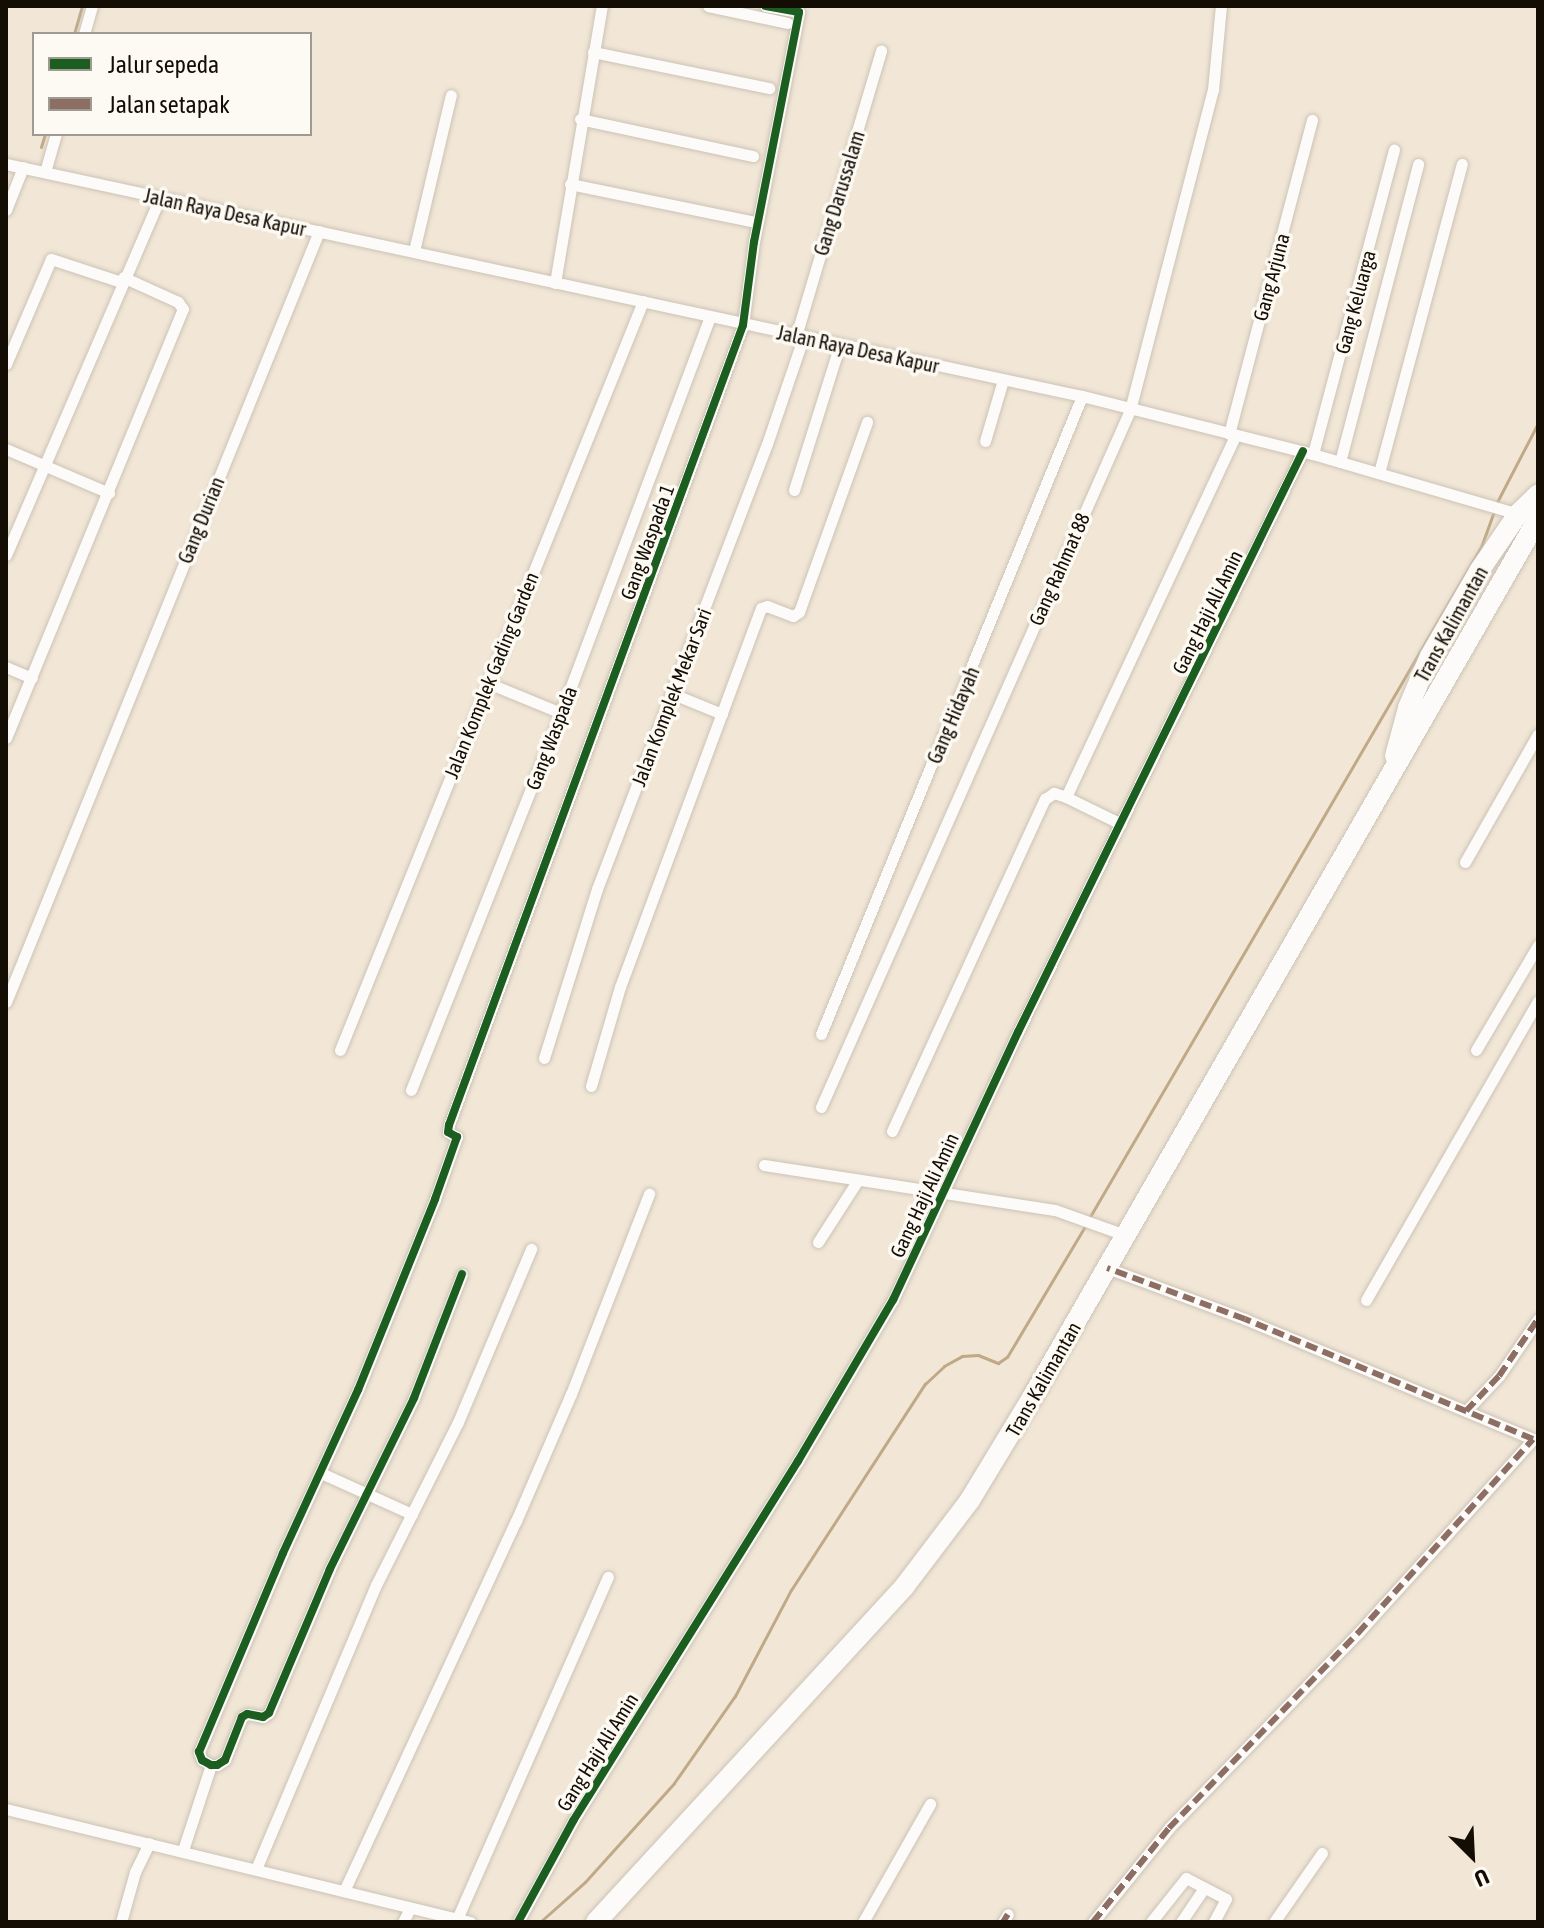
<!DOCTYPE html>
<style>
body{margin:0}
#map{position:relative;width:1544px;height:1928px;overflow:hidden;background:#f2e7d7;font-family:"Asap Condensed",sans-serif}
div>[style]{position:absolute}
.stream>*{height:3px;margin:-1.5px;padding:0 1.5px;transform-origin:1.5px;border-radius:1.5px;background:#c0a986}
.roads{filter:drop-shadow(0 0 2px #cbc3b6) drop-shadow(0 0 2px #cbc3b6)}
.street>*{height:11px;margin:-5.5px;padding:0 5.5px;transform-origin:5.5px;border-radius:5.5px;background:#fdfbf9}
.highway>*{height:20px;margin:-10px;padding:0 10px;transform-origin:10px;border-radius:10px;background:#fdfbf9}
.quiet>*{height:6px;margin-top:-3px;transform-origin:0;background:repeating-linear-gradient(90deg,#8d6e63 0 12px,transparent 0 18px)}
.cycleway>*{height:8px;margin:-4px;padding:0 4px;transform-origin:4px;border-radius:4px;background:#1b5e20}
span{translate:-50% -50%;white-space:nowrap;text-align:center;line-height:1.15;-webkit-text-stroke:7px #fdf9f3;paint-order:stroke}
.street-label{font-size:20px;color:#130d04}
.frame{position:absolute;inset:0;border:8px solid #130d04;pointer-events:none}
.legend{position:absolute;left:32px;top:32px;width:280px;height:104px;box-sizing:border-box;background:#fdf9f3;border:2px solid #9f9b93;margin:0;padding:10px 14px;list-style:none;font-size:24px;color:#130d04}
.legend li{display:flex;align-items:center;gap:16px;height:40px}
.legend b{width:40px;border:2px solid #9f9b93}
.north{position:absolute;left:1432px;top:1816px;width:80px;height:80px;-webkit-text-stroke:6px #fdf9f3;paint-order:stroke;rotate:156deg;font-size:22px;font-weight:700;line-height:32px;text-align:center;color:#130d04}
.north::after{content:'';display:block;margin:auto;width:28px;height:36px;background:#130d04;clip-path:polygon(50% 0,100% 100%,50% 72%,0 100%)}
</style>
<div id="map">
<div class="stream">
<div style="left:74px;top:34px;width:29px;rotate:-74deg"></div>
<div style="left:41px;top:147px;width:14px;rotate:-73deg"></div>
<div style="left:1496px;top:504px;width:91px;rotate:-62.6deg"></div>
<div style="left:1088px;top:1220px;width:779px;rotate:-59.72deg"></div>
<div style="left:1481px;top:547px;width:37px;rotate:-70deg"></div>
<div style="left:540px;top:1922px;width:60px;rotate:-41.6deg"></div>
<div style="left:585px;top:1882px;width:133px;rotate:-48deg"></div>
<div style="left:674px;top:1783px;width:106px;rotate:-55deg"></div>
<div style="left:735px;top:1696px;width:120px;rotate:-62.2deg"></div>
<div style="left:791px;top:1590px;width:246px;rotate:-57deg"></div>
<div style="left:925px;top:1384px;width:26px;rotate:-43deg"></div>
<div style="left:944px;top:1366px;width:21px;rotate:-29deg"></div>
<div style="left:962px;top:1356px;width:16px;rotate:-4deg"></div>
<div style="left:978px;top:1355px;width:22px;rotate:22deg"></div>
<div style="left:998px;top:1363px;width:11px;rotate:-34deg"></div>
<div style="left:1007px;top:1357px;width:152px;rotate:-59.2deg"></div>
</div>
<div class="roads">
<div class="street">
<div style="left:708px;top:6px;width:81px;rotate:12.1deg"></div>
<div style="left:84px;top:34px;width:29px;rotate:-74deg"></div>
<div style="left:593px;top:52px;width:180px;rotate:11.6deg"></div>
<div style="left:580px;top:119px;width:177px;rotate:12.1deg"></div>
<div style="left:6px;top:164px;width:1101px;rotate:12.17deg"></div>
<div style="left:1082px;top:396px;width:238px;rotate:14.1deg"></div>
<div style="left:1313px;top:454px;width:214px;rotate:16.3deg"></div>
<div style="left:45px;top:172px;width:40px;rotate:-74deg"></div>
<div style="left:570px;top:184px;width:185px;rotate:11.6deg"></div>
<div style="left:6px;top:210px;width:46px;rotate:-68.4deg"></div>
<div style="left:414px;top:251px;width:160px;rotate:-76.7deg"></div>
<div style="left:555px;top:283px;width:281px;rotate:-80.4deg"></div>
<div style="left:796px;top:336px;width:298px;rotate:-73.4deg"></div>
<div style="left:6px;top:364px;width:114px;rotate:-66.8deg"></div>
<div style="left:51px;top:259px;width:74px;rotate:18.2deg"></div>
<div style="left:1229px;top:434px;width:325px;rotate:-75.2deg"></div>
<div style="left:985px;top:441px;width:64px;rotate:-73.6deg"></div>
<div style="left:6px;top:449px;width:112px;rotate:23.1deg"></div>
<div style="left:1313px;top:454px;width:315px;rotate:-75.1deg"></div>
<div style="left:1340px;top:462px;width:308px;rotate:-75.3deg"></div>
<div style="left:1379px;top:473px;width:320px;rotate:-75deg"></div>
<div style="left:794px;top:490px;width:153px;rotate:-72.5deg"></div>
<div style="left:6px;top:555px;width:387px;rotate:-66.7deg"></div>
<div style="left:6px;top:667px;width:28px;rotate:23deg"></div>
<div style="left:488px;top:683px;width:79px;rotate:22.3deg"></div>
<div style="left:673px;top:694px;width:53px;rotate:22.2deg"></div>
<div style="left:6px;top:738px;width:464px;rotate:-67.6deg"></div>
<div style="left:183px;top:309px;width:9px;rotate:-126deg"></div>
<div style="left:178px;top:302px;width:60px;rotate:-155.6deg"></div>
<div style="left:1066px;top:797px;width:61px;rotate:26.1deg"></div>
<div style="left:1465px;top:862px;width:147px;rotate:-60.3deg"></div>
<div style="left:6px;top:1002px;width:832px;rotate:-67.9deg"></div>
<div style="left:821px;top:1034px;width:689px;rotate:-67.75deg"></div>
<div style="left:340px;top:1050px;width:808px;rotate:-67.97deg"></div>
<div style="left:1476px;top:1050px;width:122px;rotate:-59.4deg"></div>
<div style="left:544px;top:1058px;width:177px;rotate:-72.6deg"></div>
<div style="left:597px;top:889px;width:476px;rotate:-69.1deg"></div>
<div style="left:767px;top:444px;width:112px;rotate:-71.2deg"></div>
<div style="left:591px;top:1086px;width:103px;rotate:-73.7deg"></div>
<div style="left:620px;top:987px;width:404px;rotate:-69.6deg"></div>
<div style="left:761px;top:608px;width:6px;rotate:-18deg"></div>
<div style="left:767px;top:606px;width:28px;rotate:21deg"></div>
<div style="left:793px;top:616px;width:7px;rotate:-34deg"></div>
<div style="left:799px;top:612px;width:202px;rotate:-70.3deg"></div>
<div style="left:411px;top:1090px;width:406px;rotate:-68.3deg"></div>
<div style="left:561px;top:713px;width:423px;rotate:-69.4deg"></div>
<div style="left:821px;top:1107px;width:762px;rotate:-66.09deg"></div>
<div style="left:1130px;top:410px;width:331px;rotate:-75.5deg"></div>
<div style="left:1213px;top:90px;width:84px;rotate:-84.6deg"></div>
<div style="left:892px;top:1131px;width:366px;rotate:-65.3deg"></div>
<div style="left:1045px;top:799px;width:11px;rotate:-34deg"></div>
<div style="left:1054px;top:793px;width:13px;rotate:18deg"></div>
<div style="left:1066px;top:797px;width:399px;rotate:-64.9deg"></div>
<div style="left:764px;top:1165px;width:294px;rotate:8.8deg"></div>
<div style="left:1055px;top:1210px;width:74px;rotate:19.7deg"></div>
<div style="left:818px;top:1242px;width:74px;rotate:-57.2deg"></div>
<div style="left:462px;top:1274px;width:133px;rotate:111.2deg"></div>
<div style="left:414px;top:1398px;width:191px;rotate:116.2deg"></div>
<div style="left:330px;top:1569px;width:156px;rotate:113deg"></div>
<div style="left:269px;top:1713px;width:7px;rotate:146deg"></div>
<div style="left:263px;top:1717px;width:16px;rotate:-169deg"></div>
<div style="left:247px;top:1714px;width:6px;rotate:149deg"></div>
<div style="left:242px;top:1717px;width:46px;rotate:111.6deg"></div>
<div style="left:225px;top:1760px;width:9px;rotate:148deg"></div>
<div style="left:217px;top:1765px;width:6px;rotate:180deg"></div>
<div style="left:211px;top:1765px;width:10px;rotate:-151deg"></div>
<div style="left:202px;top:1760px;width:9px;rotate:-111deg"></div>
<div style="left:199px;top:1752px;width:216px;rotate:-67.1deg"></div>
<div style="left:283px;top:1553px;width:179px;rotate:-65.3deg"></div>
<div style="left:358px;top:1390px;width:206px;rotate:-68deg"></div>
<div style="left:435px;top:1199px;width:66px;rotate:-70.5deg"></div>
<div style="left:457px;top:1137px;width:10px;rotate:-151deg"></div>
<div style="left:448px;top:1132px;width:7px;rotate:-82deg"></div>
<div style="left:449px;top:1125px;width:852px;rotate:-69.82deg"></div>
<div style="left:743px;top:325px;width:84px;rotate:-82.5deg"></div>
<div style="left:754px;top:242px;width:234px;rotate:-78.9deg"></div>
<div style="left:799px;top:12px;width:34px;rotate:-170deg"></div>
<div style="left:1366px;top:1300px;width:345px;rotate:-60.1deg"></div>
<div style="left:1466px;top:1411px;width:48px;rotate:-46.7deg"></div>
<div style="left:1499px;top:1376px;width:69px;rotate:-55.6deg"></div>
<div style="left:321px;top:1473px;width:100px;rotate:24.3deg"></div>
<div style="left:6px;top:1809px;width:478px;rotate:13.7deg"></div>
<div style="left:183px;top:1850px;width:89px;rotate:-71.8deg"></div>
<div style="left:256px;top:1869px;width:308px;rotate:-67.1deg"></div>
<div style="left:376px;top:1585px;width:182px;rotate:-63.3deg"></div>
<div style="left:458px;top:1422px;width:188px;rotate:-67.1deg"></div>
<div style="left:344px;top:1891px;width:408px;rotate:-65.1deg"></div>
<div style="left:516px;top:1521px;width:138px;rotate:-66.6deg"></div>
<div style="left:571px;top:1394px;width:215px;rotate:-68.7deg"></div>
<div style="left:457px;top:1919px;width:374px;rotate:-66.2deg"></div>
<div style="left:121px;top:1922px;width:52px;rotate:-74.4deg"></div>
<div style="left:135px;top:1872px;width:32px;rotate:-64deg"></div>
<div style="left:403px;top:1922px;width:16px;rotate:-63deg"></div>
<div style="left:518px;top:1922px;width:115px;rotate:-61.4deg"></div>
<div style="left:573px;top:1821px;width:425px;rotate:-58deg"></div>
<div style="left:798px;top:1461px;width:187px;rotate:-59.5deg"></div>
<div style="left:893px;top:1300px;width:296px;rotate:-65deg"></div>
<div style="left:1018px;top:1032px;width:647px;rotate:-63.87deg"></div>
<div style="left:863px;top:1922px;width:136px;rotate:-60.4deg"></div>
<div style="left:1003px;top:1922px;width:9px;rotate:-58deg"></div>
<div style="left:1093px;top:1922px;width:121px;rotate:-51deg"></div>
<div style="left:1169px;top:1828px;width:272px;rotate:-45.9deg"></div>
<div style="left:1358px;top:1633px;width:261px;rotate:-47.9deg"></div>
<div style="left:1533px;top:1439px;width:312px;rotate:-157.4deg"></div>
<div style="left:1245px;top:1319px;width:147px;rotate:-159.7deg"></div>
<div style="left:1151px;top:1922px;width:56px;rotate:-51.5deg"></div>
<div style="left:1186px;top:1878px;width:45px;rotate:27.7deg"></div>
<div style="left:1226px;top:1899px;width:26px;rotate:118deg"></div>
<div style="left:1181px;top:1922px;width:41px;rotate:-55.9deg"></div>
<div style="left:1274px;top:1922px;width:84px;rotate:-55.2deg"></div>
</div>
<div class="highway">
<div style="left:1395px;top:756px;width:50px;rotate:-74.8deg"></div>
<div style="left:1408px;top:708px;width:56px;rotate:-67.1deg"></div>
<div style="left:1430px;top:656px;width:98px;rotate:-60deg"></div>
<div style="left:1479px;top:571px;width:69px;rotate:-55.6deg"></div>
<div style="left:1518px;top:514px;width:28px;rotate:-44deg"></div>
<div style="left:596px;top:1922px;width:455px;rotate:-47.4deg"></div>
<div style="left:904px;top:1587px;width:109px;rotate:-52.8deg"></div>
<div style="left:970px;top:1500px;width:122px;rotate:-58.8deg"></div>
<div style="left:1033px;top:1396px;width:1012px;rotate:-60.07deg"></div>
</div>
</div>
<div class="quiet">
<div style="left:1466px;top:1411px;width:48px;rotate:-46.7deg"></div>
<div style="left:1499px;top:1376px;width:69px;rotate:-55.6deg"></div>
<div style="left:1003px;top:1922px;width:9px;rotate:-58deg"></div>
<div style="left:1093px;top:1922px;width:121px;rotate:-51deg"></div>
<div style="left:1169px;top:1828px;width:272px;rotate:-45.9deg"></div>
<div style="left:1358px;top:1633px;width:261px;rotate:-47.9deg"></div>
<div style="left:1533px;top:1439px;width:312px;rotate:-157.4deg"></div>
<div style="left:1245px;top:1319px;width:147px;rotate:-159.7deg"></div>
</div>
<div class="cycleway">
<div style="left:462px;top:1274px;width:133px;rotate:111.2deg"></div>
<div style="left:414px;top:1398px;width:191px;rotate:116.2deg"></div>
<div style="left:330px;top:1569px;width:156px;rotate:113deg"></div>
<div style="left:269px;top:1713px;width:7px;rotate:146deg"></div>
<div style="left:263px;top:1717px;width:16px;rotate:-169deg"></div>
<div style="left:247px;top:1714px;width:6px;rotate:149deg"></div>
<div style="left:242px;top:1717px;width:46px;rotate:111.6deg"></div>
<div style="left:225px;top:1760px;width:9px;rotate:148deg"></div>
<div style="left:217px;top:1765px;width:6px;rotate:180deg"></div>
<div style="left:211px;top:1765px;width:10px;rotate:-151deg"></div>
<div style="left:202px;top:1760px;width:9px;rotate:-111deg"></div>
<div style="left:199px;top:1752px;width:216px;rotate:-67.1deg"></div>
<div style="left:283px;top:1553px;width:179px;rotate:-65.3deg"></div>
<div style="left:358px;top:1390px;width:206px;rotate:-68deg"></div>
<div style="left:435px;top:1199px;width:66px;rotate:-70.5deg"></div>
<div style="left:457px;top:1137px;width:10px;rotate:-151deg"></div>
<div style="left:448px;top:1132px;width:7px;rotate:-82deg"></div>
<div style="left:449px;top:1125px;width:852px;rotate:-69.82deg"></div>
<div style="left:743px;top:325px;width:84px;rotate:-82.5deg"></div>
<div style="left:754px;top:242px;width:234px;rotate:-78.9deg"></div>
<div style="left:799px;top:12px;width:34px;rotate:-170deg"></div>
<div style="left:518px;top:1922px;width:115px;rotate:-61.4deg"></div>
<div style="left:573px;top:1821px;width:425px;rotate:-58deg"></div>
<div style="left:798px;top:1461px;width:187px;rotate:-59.5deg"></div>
<div style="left:893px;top:1300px;width:296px;rotate:-65deg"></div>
<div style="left:1018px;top:1032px;width:647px;rotate:-63.87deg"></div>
</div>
<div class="street-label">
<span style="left:839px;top:193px;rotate:-73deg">Gang Darussalam</span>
<span style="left:225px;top:212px;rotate:12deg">Jalan Raya Desa Kapur</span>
<span style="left:1271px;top:277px;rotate:-75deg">Gang Arjuna</span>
<span style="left:1355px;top:302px;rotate:-75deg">Gang Keluarga</span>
<span style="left:858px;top:349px;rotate:12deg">Jalan Raya Desa Kapur</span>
<span style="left:201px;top:520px;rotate:-68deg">Gang Durian</span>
<span style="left:647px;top:542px;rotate:-70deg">Gang Waspada 1</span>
<span style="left:1059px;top:569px;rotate:-66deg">Gang Rahmat 88</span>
<span style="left:1207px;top:612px;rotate:-64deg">Gang Haji Ali Amin</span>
<span style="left:1451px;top:624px;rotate:-61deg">Trans Kalimantan</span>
<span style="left:491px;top:675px;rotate:-68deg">Jalan Komplek Gading Garden</span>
<span style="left:671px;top:697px;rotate:-69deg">Jalan Komplek Mekar Sari</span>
<span style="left:953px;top:715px;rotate:-67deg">Gang Hidayah</span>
<span style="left:551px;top:738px;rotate:-69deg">Gang Waspada</span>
<span style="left:924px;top:1195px;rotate:-65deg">Gang Haji Ali Amin</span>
<span style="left:1043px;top:1379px;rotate:-60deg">Trans Kalimantan</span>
<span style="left:597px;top:1752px;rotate:-58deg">Gang Haji Ali Amin</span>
</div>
<div class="frame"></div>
<ul class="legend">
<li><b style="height:10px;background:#1b5e20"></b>Jalur sepeda</li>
<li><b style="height:10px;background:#8d6e63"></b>Jalan setapak</li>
</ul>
<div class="north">U</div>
</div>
